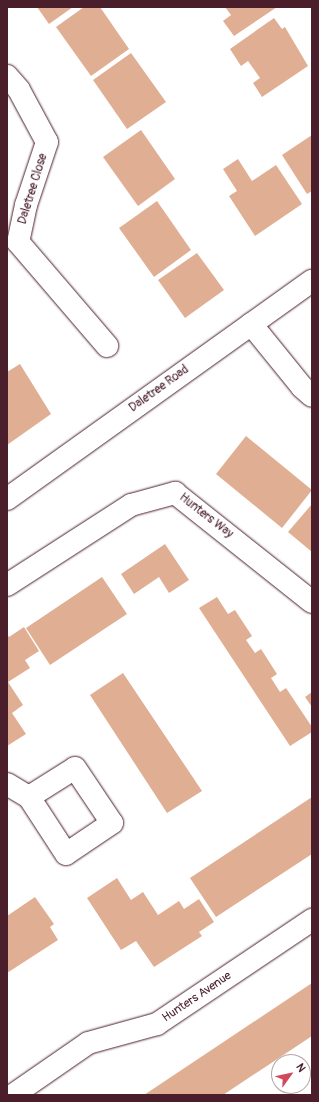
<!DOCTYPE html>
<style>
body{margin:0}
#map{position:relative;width:319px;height:1102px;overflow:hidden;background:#fff;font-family:Pangolin,sans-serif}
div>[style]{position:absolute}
.building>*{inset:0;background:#e0ae93}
.roads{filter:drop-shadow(0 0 1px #4a1f2b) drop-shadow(0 0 1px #4a1f2b)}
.minor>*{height:22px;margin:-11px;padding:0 11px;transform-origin:11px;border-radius:11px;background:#fff}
span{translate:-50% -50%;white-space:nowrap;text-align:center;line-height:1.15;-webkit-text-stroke:4px #fff;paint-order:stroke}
.street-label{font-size:12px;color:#4a1f2b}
.frame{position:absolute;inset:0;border:8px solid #4a1f2b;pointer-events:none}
.north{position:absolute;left:271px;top:1054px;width:40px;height:40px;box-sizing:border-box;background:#fff;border:1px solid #b7a5aa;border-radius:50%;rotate:57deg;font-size:11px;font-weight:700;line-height:16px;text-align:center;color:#4a1f2b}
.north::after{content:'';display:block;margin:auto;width:14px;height:18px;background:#d1495b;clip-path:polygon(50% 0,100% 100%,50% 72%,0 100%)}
</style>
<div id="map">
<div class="building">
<div style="clip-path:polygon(37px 7px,73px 7px,49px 24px)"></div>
<div style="clip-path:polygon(84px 7px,100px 7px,129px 49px,91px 76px,56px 27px)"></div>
<div style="clip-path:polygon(225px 7px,277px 7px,234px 36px,223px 21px,231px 15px)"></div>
<div style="clip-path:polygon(274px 18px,282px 29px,285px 27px,308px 66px,262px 97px,253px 83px,260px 78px,248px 61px,241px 66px,230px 49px)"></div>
<div style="clip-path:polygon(131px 53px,166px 102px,127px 129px,93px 80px)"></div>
<div style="clip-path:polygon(141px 130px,175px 179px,138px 206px,103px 157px)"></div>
<div style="clip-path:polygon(312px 135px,312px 191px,307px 194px,282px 155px)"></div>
<div style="clip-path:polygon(238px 159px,252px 181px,276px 165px,302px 204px,255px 236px,229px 196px,237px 191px,223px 169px)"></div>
<div style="clip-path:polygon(157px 201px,191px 250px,154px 277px,119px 228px)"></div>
<div style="clip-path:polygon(197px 253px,224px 290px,185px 318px,158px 280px)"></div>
<div style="clip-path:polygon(20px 364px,51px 414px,7px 445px,7px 372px)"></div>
<div style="clip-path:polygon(246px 436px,312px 490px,282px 528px,216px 474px)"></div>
<div style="clip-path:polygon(312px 504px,312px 552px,288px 532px)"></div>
<div style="clip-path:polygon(165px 544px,189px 580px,169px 593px,159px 577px,134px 594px,121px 574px)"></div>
<div style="clip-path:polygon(102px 577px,127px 614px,50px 665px,26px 628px)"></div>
<div style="clip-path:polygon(217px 597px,228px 614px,235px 610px,252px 636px,246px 640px,255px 653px,261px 649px,277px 674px,271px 678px,280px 692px,286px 688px,312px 727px,312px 732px,290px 746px,199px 608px)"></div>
<div style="clip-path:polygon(24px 627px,39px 651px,25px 660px,30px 668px,8px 682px,23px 705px,12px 713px,26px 734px,7px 746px,7px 634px,9px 637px)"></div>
<div style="clip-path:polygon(123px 673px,202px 791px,167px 813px,90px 695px)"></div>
<div style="clip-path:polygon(312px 692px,312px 707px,305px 697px)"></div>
<div style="clip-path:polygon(312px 797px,312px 854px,216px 917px,190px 878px)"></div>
<div style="clip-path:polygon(117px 878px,131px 900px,143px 892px,158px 915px,179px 901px,184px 909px,199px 899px,214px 922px,199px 932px,202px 936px,154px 967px,136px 941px,121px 950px,87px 898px)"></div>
<div style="clip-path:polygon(35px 897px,54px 924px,50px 927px,58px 940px,7px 973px,7px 916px)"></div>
<div style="clip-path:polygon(312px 983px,312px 1036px,223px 1095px,144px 1095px)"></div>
</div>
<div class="roads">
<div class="minor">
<div style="left:7px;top:76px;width:18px;rotate:49deg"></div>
<div style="left:19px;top:90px;width:59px;rotate:61.7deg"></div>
<div style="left:47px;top:142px;width:66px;rotate:108.4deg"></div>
<div style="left:26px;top:205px;width:38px;rotate:102deg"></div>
<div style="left:18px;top:242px;width:137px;rotate:49.4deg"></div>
<div style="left:251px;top:324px;width:81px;rotate:51deg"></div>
<div style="left:302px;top:387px;width:13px;rotate:42deg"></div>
<div style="left:7px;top:499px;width:375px;rotate:-35.6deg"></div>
<div style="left:7px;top:585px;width:148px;rotate:-32.8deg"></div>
<div style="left:131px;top:505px;width:46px;rotate:-15.3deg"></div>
<div style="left:175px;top:493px;width:175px;rotate:38.5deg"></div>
<div style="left:75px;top:768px;width:66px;rotate:56.1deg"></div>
<div style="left:112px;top:823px;width:55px;rotate:146deg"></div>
<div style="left:66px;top:854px;width:68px;rotate:-123deg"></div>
<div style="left:29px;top:797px;width:54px;rotate:-32.2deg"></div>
<div style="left:7px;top:784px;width:26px;rotate:31deg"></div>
<div style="left:13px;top:1095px;width:91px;rotate:-34.7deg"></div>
<div style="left:88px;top:1043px;width:72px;rotate:-15.4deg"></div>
<div style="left:157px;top:1024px;width:187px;rotate:-33.9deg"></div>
</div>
</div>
<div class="street-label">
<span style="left:33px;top:189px;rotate:-73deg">Daletree Close</span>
<span style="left:159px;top:389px;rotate:-36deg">Daletree Road</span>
<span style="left:206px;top:516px;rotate:38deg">Hunters Way</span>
<span style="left:197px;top:997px;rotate:-34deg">Hunters Avenue</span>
</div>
<div class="frame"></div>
<div class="north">N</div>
</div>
